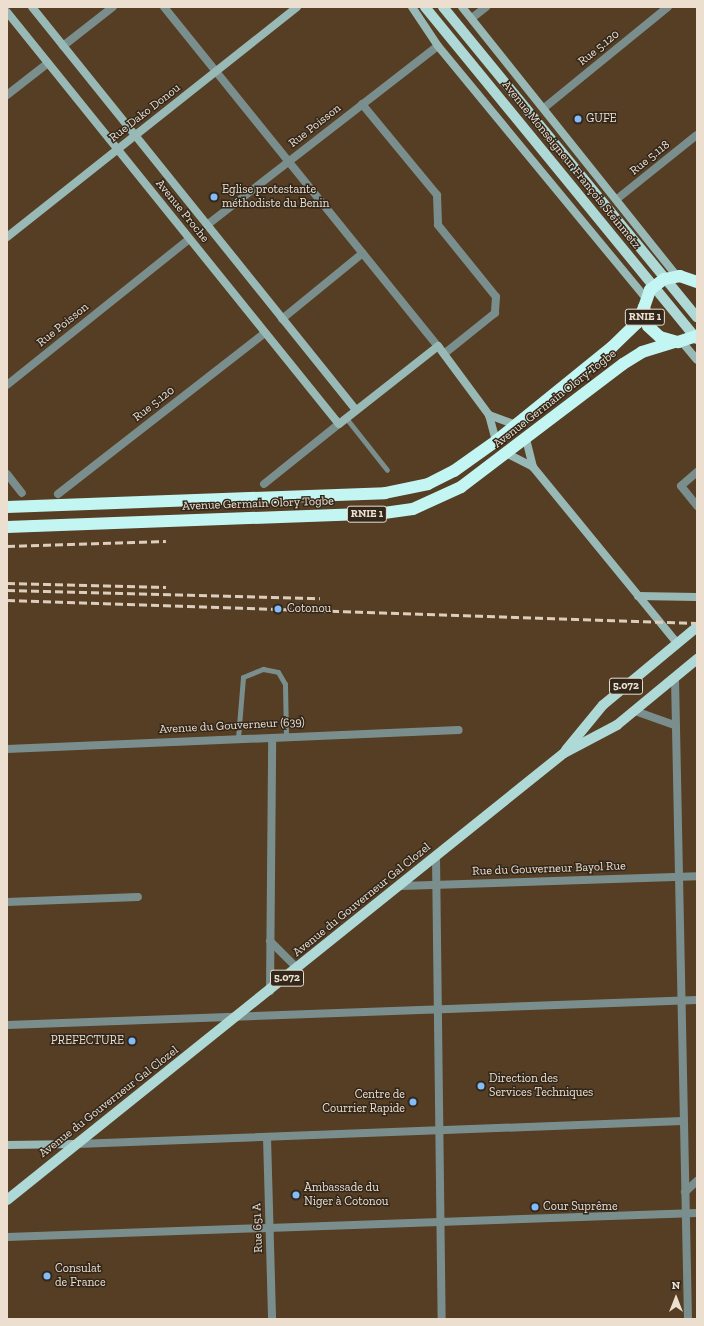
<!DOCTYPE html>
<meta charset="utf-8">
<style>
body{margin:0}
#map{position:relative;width:704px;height:1326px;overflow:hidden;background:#553e23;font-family:"Zilla Slab",serif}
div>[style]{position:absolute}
.lane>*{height:5px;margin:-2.5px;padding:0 2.5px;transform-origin:2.5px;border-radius:2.5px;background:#7a8f8d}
.street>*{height:8px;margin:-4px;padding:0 4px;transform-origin:4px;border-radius:4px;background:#7a8f8d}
.secondary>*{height:8px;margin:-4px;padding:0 4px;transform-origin:4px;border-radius:4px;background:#98b9b6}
.primary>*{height:10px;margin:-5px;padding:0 5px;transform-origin:5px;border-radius:5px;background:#aed9d6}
.highway>*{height:12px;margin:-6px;padding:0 6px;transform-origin:6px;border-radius:6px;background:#c3f6f2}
.rail>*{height:3px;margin-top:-1.5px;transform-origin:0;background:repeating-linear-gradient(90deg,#dccdbc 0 8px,transparent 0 12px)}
.dots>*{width:11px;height:11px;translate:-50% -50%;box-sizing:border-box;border:2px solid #32271b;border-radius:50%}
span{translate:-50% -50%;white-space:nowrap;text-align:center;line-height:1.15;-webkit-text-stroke:3px #32271b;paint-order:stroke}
.shield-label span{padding:1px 3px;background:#32271b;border:1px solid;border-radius:3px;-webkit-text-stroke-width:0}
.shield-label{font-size:11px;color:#eddfcf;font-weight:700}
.street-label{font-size:12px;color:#eddfcf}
.poi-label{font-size:12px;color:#eddfcf}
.left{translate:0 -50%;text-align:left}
.right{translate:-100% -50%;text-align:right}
.frame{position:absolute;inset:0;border:8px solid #eddfcf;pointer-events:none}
.north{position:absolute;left:656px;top:1278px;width:40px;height:40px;-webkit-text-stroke:3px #32271b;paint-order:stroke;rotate:0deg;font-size:11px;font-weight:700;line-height:16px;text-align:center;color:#eddfcf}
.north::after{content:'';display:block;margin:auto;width:14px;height:18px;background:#eddfcf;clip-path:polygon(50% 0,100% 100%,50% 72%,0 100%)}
</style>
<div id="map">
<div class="lane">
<div style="left:346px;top:418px;width:66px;rotate:51.7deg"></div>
<div style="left:238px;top:738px;width:61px;rotate:-85.3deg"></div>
<div style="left:243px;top:677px;width:22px;rotate:-22deg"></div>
<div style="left:263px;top:669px;width:15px;rotate:11deg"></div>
<div style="left:278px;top:672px;width:14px;rotate:60deg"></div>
<div style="left:285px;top:684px;width:52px;rotate:88.9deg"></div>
</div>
<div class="street">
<div style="left:164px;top:7px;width:436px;rotate:51.1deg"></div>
<div style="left:472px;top:18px;width:18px;rotate:-38deg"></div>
<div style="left:63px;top:46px;width:63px;rotate:-38deg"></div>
<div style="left:7px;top:95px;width:52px;rotate:-38deg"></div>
<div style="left:362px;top:104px;width:118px;rotate:50.5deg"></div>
<div style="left:437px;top:195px;width:30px;rotate:88deg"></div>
<div style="left:438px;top:225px;width:92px;rotate:51.1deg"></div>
<div style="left:496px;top:297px;width:16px;rotate:94deg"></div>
<div style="left:495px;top:313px;width:65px;rotate:141.2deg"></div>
<div style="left:544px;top:108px;width:160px;rotate:-39.2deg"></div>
<div style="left:617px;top:199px;width:102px;rotate:-38.7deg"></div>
<div style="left:207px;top:225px;width:292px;rotate:-37.8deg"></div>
<div style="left:282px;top:319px;width:104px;rotate:-39.2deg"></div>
<div style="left:7px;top:385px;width:233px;rotate:-38.7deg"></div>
<div style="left:697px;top:472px;width:21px;rotate:139deg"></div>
<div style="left:681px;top:486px;width:26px;rotate:51deg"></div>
<div style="left:7px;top:474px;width:24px;rotate:52deg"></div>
<div style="left:264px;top:484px;width:96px;rotate:-38.7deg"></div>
<div style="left:58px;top:494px;width:262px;rotate:-37.9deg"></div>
<div style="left:675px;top:678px;width:641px;rotate:88.84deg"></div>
<div style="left:635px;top:711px;width:41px;rotate:19.7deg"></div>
<div style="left:7px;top:749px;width:452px;rotate:-2.4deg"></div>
<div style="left:436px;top:857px;width:462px;rotate:89.3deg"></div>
<div style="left:401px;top:886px;width:296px;rotate:-1.9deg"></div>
<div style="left:7px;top:902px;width:131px;rotate:-2.2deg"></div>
<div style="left:270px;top:941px;width:40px;rotate:45deg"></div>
<div style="left:270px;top:991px;width:253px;rotate:-89.5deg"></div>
<div style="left:7px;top:1025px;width:690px;rotate:-2.08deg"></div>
<div style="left:267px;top:1137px;width:182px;rotate:88.4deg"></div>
<div style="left:77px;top:1144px;width:606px;rotate:-2.17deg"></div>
<div style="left:685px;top:1192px;width:16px;rotate:-43deg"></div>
<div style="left:7px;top:1237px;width:690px;rotate:-1.99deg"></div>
</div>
<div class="secondary">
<div style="left:32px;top:7px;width:517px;rotate:51.2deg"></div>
<div style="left:412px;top:7px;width:47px;rotate:56.3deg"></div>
<div style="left:438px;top:46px;width:327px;rotate:50.5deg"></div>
<div style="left:462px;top:7px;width:344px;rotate:51.4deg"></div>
<div style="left:7px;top:12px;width:529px;rotate:51.14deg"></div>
<div style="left:339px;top:424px;width:126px;rotate:-38.2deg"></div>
<div style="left:438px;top:346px;width:86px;rotate:53.5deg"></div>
<div style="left:489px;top:415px;width:27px;rotate:75deg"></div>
<div style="left:7px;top:237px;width:370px;rotate:-38.4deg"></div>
<div style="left:682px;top:342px;width:23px;rotate:50deg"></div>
<div style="left:489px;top:415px;width:29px;rotate:20deg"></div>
<div style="left:526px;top:439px;width:29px;rotate:76deg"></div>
<div style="left:508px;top:454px;width:28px;rotate:27deg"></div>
<div style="left:533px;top:467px;width:227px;rotate:50.7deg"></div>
<div style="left:638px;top:596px;width:59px;rotate:1deg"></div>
<div style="left:7px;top:1145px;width:70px;rotate:-0.8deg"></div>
</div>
<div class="primary">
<div style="left:425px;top:7px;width:429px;rotate:50.7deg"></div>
<div style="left:443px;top:7px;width:401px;rotate:50.7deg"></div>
<div style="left:566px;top:750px;width:58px;rotate:-50.6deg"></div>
<div style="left:603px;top:705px;width:122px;rotate:-39.7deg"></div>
<div style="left:7px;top:1200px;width:714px;rotate:-38.75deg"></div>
<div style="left:564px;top:753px;width:60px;rotate:-27.8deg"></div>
<div style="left:617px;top:725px;width:104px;rotate:-39.5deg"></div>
</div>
<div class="highway">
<div style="left:697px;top:282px;width:18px;rotate:-161deg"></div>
<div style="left:680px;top:276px;width:16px;rotate:169deg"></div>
<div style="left:664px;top:279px;width:18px;rotate:142deg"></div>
<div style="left:650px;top:290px;width:18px;rotate:109deg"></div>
<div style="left:644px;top:307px;width:19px;rotate:78deg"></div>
<div style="left:648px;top:326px;width:16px;rotate:43deg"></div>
<div style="left:660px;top:337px;width:19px;rotate:16deg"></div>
<div style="left:678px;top:342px;width:20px;rotate:-18deg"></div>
<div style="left:7px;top:507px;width:378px;rotate:-2.1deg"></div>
<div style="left:385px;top:493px;width:44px;rotate:-11.8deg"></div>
<div style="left:428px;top:484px;width:29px;rotate:-27deg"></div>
<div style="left:454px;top:471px;width:52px;rotate:-35.5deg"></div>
<div style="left:496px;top:441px;width:149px;rotate:-39deg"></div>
<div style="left:612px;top:347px;width:35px;rotate:-44deg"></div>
<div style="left:637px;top:323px;width:17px;rotate:-66deg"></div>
<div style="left:7px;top:527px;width:377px;rotate:-2.1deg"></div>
<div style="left:384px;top:513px;width:29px;rotate:-8deg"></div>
<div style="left:413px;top:509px;width:53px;rotate:-24.6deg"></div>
<div style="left:461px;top:487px;width:203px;rotate:-37.2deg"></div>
<div style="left:623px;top:364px;width:22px;rotate:-32deg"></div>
<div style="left:642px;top:352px;width:34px;rotate:-17deg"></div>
</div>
<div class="rail">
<div style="left:7px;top:546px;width:159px;rotate:-1.8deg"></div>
<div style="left:7px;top:583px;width:159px;rotate:1.4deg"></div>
<div style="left:7px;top:590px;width:313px;rotate:1.5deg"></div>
<div style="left:7px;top:600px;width:690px;rotate:1.91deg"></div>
</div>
<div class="dots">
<div style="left:578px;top:119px;background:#82bcfa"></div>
<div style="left:214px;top:197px;background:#82bcfa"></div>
<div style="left:278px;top:609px;background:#82bcfa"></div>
<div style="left:132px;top:1041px;background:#82bcfa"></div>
<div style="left:481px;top:1086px;background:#82bcfa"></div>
<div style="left:413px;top:1102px;background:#82bcfa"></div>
<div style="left:296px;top:1195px;background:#82bcfa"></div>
<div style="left:535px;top:1207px;background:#82bcfa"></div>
<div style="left:47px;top:1276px;background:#82bcfa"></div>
</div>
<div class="shield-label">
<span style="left:645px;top:317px">RNIE 1</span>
<span style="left:367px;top:514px">RNIE 1</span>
<span style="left:626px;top:686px">5.072</span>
<span style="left:287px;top:978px">5.072</span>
</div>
<div class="street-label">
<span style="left:599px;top:48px;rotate:-39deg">Rue 5.120</span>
<span style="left:145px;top:113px;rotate:-38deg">Rue Dako Donou</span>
<span style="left:315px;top:126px;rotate:-38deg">Rue Poisson</span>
<span style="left:650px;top:158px;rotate:-39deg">Rue 5.118</span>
<span style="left:571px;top:165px;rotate:51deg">Avenue Monseigneur François Steinmetz</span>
<span style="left:182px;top:211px;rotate:51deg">Avenue Proche</span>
<span style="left:63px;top:325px;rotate:-39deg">Rue Poisson</span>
<span style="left:555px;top:399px;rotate:-38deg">Avenue Germain Olory Togbe</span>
<span style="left:154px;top:404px;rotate:-38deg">Rue 5.120</span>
<span style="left:258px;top:504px;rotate:-2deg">Avenue Germain Olory Togbe</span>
<span style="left:232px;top:726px;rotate:-3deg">Avenue du Gouverneur (639)</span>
<span style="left:549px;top:869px;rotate:-2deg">Rue du Gouverneur Bayol Rue</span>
<span style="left:362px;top:900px;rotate:-39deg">Avenue du Gouverneur Gal Clozel</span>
<span style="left:109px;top:1102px;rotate:-38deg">Avenue du Gouverneur Gal Clozel</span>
<span style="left:258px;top:1228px;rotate:-92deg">Rue 651 A</span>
</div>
<div class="poi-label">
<span class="left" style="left:586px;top:119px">GUFE</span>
<span class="left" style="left:222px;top:197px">Eglise protestante<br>méthodiste du Benin</span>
<span class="left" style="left:287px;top:609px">Cotonou</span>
<span class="right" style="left:124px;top:1041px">PREFECTURE</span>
<span class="left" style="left:489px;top:1086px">Direction des<br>Services Techniques</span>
<span class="right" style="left:405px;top:1102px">Centre de<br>Courrier Rapide</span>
<span class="left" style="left:304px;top:1195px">Ambassade du<br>Niger à Cotonou</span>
<span class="left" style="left:543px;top:1207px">Cour Suprême</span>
<span class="left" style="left:55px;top:1276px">Consulat<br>de France</span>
</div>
<div class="frame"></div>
<div class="north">N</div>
</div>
